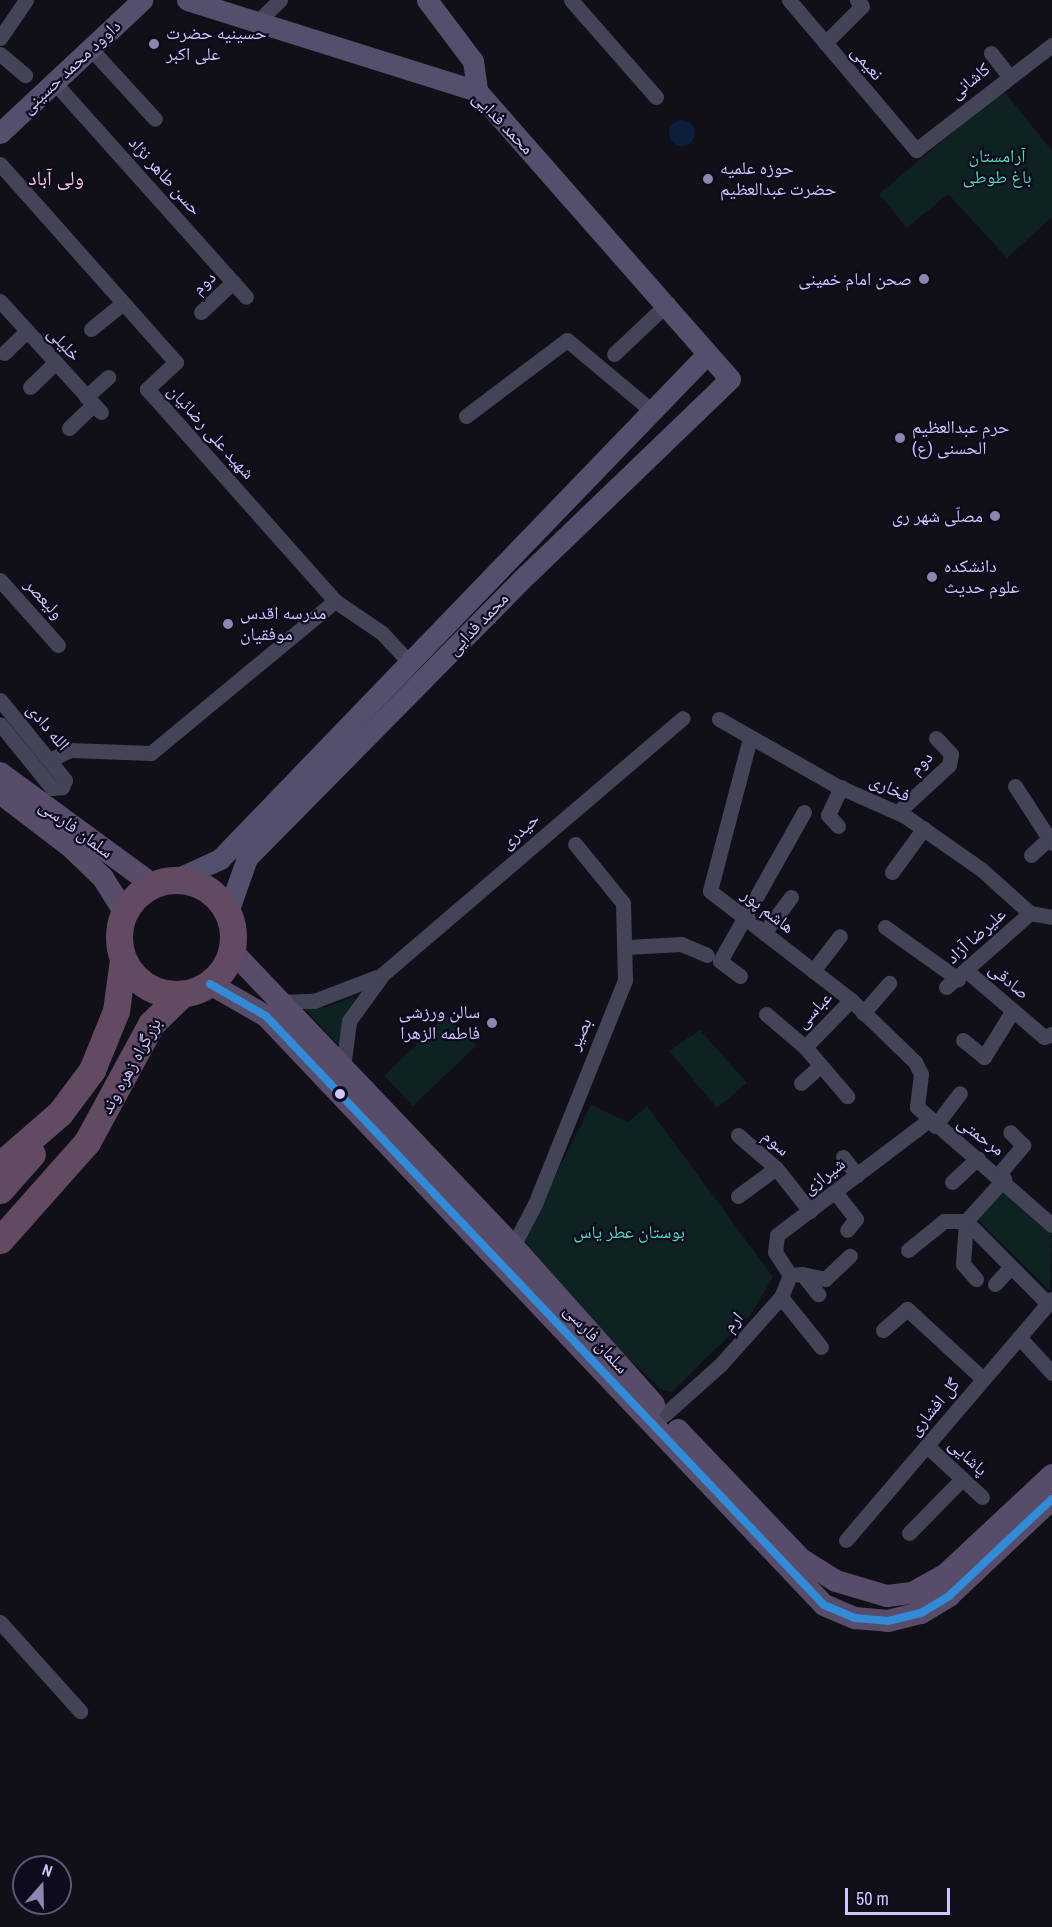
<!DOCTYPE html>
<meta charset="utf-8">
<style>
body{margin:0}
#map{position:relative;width:1052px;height:1927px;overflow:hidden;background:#110f18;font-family:"Archivo Narrow","Noto Naskh Arabic",sans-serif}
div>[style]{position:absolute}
.green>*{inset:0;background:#0f2222}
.water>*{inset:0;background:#0c1e3b}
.round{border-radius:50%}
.street>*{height:15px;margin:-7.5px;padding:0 7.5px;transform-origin:7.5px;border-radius:7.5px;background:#444459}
.secondary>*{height:21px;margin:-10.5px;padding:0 10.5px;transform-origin:10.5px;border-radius:10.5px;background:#52506c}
.primary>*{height:22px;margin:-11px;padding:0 11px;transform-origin:11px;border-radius:11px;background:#584c6b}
.highway>*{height:27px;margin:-13.5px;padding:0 13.5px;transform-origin:13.5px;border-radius:13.5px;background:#614a62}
.highway>.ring{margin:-13.5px;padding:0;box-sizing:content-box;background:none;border:27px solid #614a62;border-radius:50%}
.bus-1>*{height:8px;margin:-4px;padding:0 4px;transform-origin:4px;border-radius:4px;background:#338bd7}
.dots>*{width:16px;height:16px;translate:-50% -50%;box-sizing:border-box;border:3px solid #0e0b1c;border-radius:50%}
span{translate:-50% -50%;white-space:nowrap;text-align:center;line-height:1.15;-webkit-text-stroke:4.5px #0e0b1c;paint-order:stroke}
.poi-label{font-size:18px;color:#cdc7fe}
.left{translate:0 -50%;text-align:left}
.right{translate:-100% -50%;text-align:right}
.street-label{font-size:18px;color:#cdc7fe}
.park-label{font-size:18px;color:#56dbb9}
.neighbourhood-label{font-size:20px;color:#fec9eb}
.north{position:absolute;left:12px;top:1855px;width:60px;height:60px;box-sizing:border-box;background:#0e0b1c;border:2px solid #5a5676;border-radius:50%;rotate:20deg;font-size:16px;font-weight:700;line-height:24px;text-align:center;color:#cdc7fe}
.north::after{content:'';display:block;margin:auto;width:21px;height:27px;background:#8b87ae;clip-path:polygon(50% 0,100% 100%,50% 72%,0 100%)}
.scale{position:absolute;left:845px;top:1888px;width:105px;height:27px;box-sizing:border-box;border:3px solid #cdc7fe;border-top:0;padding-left:8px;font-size:18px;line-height:21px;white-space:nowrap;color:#cdc7fe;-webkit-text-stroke:4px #0e0b1c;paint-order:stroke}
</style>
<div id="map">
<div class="green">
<div style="clip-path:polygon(1003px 90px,1052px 151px,1052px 217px,1007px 258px,948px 194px,907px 228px,879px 194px)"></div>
<div style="clip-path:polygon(352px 997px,356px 999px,342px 1024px,341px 1048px,303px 1007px,327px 1007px)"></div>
<div style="clip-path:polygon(447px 1015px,476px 1046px,413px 1106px,384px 1076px)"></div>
<div style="clip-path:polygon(700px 1030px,747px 1083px,717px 1108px,669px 1051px)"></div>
<div style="clip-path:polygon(591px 1105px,628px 1122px,647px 1106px,773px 1277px,751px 1314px,672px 1392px,662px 1390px,589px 1321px,523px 1239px)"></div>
<div style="clip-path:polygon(1004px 1186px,1052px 1233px,1050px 1291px,976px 1218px)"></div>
</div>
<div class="water">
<div class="round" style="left:669px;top:120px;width:26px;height:26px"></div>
</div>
<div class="street">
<div style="left:571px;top:0;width:129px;rotate:48.8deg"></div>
<div style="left:789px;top:0;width:197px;rotate:49.7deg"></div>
<div style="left:916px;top:150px;width:172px;rotate:-37.7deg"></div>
<div style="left:257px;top:22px;width:32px;rotate:-44deg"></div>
<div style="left:0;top:38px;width:46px;rotate:-55.6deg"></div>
<div style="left:825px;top:43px;width:52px;rotate:-45deg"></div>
<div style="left:862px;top:6px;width:8px;rotate:-130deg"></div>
<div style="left:90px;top:48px;width:96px;rotate:47.5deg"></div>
<div style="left:991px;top:53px;width:28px;rotate:52deg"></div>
<div style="left:0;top:54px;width:33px;rotate:40deg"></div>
<div style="left:54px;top:82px;width:288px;rotate:48.2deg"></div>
<div style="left:0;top:164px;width:265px;rotate:48.4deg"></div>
<div style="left:176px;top:362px;width:40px;rotate:137deg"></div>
<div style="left:147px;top:389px;width:283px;rotate:48.4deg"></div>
<div style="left:335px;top:601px;width:57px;rotate:34.2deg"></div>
<div style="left:382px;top:633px;width:41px;rotate:47deg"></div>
<div style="left:0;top:301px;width:150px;rotate:47.7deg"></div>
<div style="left:201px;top:312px;width:44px;rotate:-43.2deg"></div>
<div style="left:91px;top:329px;width:41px;rotate:-39.1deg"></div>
<div style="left:4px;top:353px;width:30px;rotate:-44deg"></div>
<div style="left:614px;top:354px;width:74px;rotate:-43.4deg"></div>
<div style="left:30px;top:387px;width:35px;rotate:-44deg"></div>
<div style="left:86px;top:397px;width:30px;rotate:-42deg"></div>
<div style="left:466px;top:416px;width:126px;rotate:-37deg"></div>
<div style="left:567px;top:340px;width:112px;rotate:39.9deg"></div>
<div style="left:69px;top:428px;width:33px;rotate:-44deg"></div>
<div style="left:0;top:580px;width:87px;rotate:48.3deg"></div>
<div style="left:0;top:700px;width:103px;rotate:50.9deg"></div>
<div style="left:65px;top:780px;width:8px;rotate:113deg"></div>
<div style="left:62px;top:787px;width:10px;rotate:174deg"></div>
<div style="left:52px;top:788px;width:82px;rotate:-129.1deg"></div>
<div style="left:719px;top:719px;width:133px;rotate:29.6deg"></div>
<div style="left:835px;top:785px;width:77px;rotate:23.9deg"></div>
<div style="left:905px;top:816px;width:94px;rotate:35deg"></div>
<div style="left:982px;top:870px;width:64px;rotate:41.9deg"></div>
<div style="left:750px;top:738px;width:158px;rotate:104.7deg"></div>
<div style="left:710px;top:891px;width:178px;rotate:37.7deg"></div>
<div style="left:851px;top:1000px;width:89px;rotate:44.1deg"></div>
<div style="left:915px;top:1062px;width:13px;rotate:63deg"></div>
<div style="left:921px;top:1074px;width:33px;rotate:97deg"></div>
<div style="left:917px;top:1107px;width:179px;rotate:41.2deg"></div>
<div style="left:49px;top:760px;width:23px;rotate:-25deg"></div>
<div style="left:70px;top:750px;width:81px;rotate:2.1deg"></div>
<div style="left:151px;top:753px;width:239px;rotate:-39.6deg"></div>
<div style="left:1015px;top:786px;width:68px;rotate:57deg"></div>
<div style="left:898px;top:812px;width:69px;rotate:-42.7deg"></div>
<div style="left:949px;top:765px;width:11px;rotate:-80deg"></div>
<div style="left:951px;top:754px;width:22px;rotate:-133deg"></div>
<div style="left:838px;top:826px;width:15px;rotate:-132deg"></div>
<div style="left:828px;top:815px;width:31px;rotate:-65deg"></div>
<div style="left:1031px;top:855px;width:25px;rotate:-43deg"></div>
<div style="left:892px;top:872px;width:54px;rotate:-54deg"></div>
<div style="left:1030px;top:913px;width:22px;rotate:10deg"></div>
<div style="left:885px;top:927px;width:90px;rotate:35.5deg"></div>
<div style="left:764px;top:933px;width:45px;rotate:-53.1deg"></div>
<div style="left:627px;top:947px;width:54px;rotate:-3.2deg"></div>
<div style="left:681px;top:944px;width:28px;rotate:23deg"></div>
<div style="left:813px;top:971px;width:44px;rotate:-52.4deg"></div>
<div style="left:968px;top:972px;width:100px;rotate:40.5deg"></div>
<div style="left:1044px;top:1037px;width:9px;rotate:-21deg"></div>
<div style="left:740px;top:976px;width:25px;rotate:-143deg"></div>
<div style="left:720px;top:961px;width:171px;rotate:-60.6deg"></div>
<div style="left:946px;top:987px;width:112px;rotate:-41.4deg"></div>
<div style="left:279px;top:1002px;width:35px;rotate:-2deg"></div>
<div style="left:314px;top:1001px;width:67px;rotate:-20.9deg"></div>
<div style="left:863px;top:1013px;width:40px;rotate:-49deg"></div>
<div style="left:766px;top:1014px;width:51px;rotate:40.2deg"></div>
<div style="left:805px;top:1047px;width:65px;rotate:49.4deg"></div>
<div style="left:963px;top:1040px;width:27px;rotate:39deg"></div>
<div style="left:984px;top:1057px;width:55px;rotate:-58.3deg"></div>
<div style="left:805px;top:1047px;width:66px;rotate:-45.6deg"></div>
<div style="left:343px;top:1068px;width:47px;rotate:-82.7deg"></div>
<div style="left:349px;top:1021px;width:58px;rotate:-54.1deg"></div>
<div style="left:383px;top:974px;width:394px;rotate:-40.5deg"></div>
<div style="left:801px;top:1083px;width:25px;rotate:-42deg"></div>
<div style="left:935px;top:1126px;width:41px;rotate:-52.9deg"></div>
<div style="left:738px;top:1135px;width:50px;rotate:41deg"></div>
<div style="left:776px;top:1168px;width:55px;rotate:51.7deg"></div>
<div style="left:843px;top:1157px;width:23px;rotate:52deg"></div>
<div style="left:999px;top:1174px;width:38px;rotate:-50deg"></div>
<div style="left:1023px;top:1145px;width:18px;rotate:-135deg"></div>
<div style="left:952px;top:1182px;width:35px;rotate:-43deg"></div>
<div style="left:835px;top:1192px;width:34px;rotate:52deg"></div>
<div style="left:856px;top:1219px;width:14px;rotate:129deg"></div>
<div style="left:738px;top:1196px;width:47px;rotate:-36.4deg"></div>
<div style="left:966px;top:1221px;width:117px;rotate:45.3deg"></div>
<div style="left:966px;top:1221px;width:43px;rotate:94deg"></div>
<div style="left:963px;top:1264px;width:20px;rotate:49deg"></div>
<div style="left:513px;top:1246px;width:47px;rotate:-62.4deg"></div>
<div style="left:535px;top:1204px;width:241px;rotate:-68.1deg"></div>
<div style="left:625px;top:980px;width:77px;rotate:-91.5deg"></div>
<div style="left:623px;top:903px;width:76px;rotate:-129.1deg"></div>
<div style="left:908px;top:1250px;width:46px;rotate:-38.9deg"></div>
<div style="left:944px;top:1221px;width:22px"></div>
<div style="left:966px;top:1221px;width:57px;rotate:-47.9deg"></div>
<div style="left:802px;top:1274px;width:24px;rotate:12deg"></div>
<div style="left:825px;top:1279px;width:34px;rotate:-43deg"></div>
<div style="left:790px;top:1275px;width:27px;rotate:-123deg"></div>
<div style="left:775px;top:1252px;width:17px;rotate:-83deg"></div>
<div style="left:777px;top:1235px;width:191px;rotate:-37.1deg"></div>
<div style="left:995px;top:1284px;width:23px;rotate:-47deg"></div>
<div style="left:781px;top:1297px;width:24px;rotate:-68deg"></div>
<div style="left:790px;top:1275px;width:12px;rotate:-5deg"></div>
<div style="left:802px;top:1274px;width:26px;rotate:51deg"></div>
<div style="left:883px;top:1330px;width:32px;rotate:-41deg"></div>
<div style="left:907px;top:1309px;width:103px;rotate:42.6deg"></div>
<div style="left:1019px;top:1337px;width:49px;rotate:47.5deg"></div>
<div style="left:664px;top:1415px;width:76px;rotate:-41.8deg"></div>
<div style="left:721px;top:1364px;width:90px;rotate:-48.2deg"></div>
<div style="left:781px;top:1297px;width:64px;rotate:51.3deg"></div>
<div style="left:927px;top:1446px;width:75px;rotate:42.8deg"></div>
<div style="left:909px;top:1533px;width:76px;rotate:-45.5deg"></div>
<div style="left:846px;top:1540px;width:317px;rotate:-49.5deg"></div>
<div style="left:0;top:1622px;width:120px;rotate:48deg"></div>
</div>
<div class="secondary">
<div style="left:187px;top:0;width:304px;rotate:17.4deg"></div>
<div style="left:477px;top:91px;width:383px;rotate:48.7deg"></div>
<div style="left:730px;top:379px;width:283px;rotate:136.1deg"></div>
<div style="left:526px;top:575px;width:397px;rotate:134.6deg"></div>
<div style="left:247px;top:858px;width:57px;rotate:109.4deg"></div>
<div style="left:427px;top:0;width:76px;rotate:53deg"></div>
<div style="left:473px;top:61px;width:30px;rotate:82deg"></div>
<div style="left:0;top:133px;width:195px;rotate:-43.1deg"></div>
<div style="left:174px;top:880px;width:51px;rotate:-24.5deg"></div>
<div style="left:220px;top:859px;width:702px;rotate:-46.04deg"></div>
</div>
<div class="primary">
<div style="left:0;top:773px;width:190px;rotate:36.2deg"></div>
<div style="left:0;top:793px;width:89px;rotate:37.3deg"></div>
<div style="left:71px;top:847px;width:45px;rotate:44.1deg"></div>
<div style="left:103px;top:878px;width:40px;rotate:58deg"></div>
<div style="left:232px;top:951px;width:407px;rotate:46.4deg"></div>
<div style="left:513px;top:1246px;width:212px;rotate:48.3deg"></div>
<div style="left:210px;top:984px;width:64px;rotate:29.7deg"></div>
<div style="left:266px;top:1016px;width:811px;rotate:46.55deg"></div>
<div style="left:824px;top:1605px;width:34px;rotate:23deg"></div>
<div style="left:855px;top:1618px;width:33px;rotate:5deg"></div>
<div style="left:888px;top:1621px;width:34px;rotate:-14deg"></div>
<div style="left:921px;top:1613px;width:33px;rotate:-31deg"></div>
<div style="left:949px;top:1596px;width:141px;rotate:-43.3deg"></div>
<div style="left:678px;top:1430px;width:178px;rotate:46.4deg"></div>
<div style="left:801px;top:1559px;width:41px;rotate:32.2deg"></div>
<div style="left:836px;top:1581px;width:53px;rotate:16.4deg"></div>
<div style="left:887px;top:1596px;width:25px;rotate:-7deg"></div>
<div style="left:912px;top:1593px;width:39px;rotate:-29deg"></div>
<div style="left:946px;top:1574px;width:145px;rotate:-43deg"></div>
</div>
<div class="highway">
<div class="ring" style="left:119px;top:880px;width:87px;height:87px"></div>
<div style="left:0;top:1165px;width:79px;rotate:-40.9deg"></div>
<div style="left:60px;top:1113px;width:54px;rotate:-53.3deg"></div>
<div style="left:92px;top:1070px;width:64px;rotate:-67.9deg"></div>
<div style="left:116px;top:1011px;width:52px;rotate:-82.3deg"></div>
<div style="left:0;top:1190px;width:48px;rotate:-48.4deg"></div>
<div style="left:0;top:1240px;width:131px;rotate:-48.4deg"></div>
<div style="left:87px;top:1142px;width:134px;rotate:-61.5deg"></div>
<div style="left:151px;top:1024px;width:42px;rotate:-44deg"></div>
</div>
<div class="bus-1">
<div style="left:210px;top:984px;width:64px;rotate:29.7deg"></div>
<div style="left:266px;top:1016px;width:811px;rotate:46.55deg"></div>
<div style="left:824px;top:1605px;width:34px;rotate:23deg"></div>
<div style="left:855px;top:1618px;width:33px;rotate:5deg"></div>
<div style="left:888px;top:1621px;width:34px;rotate:-14deg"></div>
<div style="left:921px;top:1613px;width:33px;rotate:-31deg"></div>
<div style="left:949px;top:1596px;width:141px;rotate:-43.3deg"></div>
</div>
<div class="dots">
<div style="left:154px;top:44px;background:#8b87ae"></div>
<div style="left:708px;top:179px;background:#8b87ae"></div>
<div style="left:924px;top:279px;background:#8b87ae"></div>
<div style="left:900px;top:438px;background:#8b87ae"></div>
<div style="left:995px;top:516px;background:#8b87ae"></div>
<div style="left:932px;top:577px;background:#8b87ae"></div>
<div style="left:228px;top:624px;background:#8b87ae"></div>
<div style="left:492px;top:1023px;background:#8b87ae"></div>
<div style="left:340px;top:1094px;background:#cdc7fe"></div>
</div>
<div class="poi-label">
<span class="left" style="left:166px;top:44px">حسینیه حضرت<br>علی اکبر</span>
<span class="left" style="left:720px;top:179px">حوزه علمیه<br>حضرت عبدالعظیم</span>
<span class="right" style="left:912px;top:279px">صحن امام خمینی</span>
<span class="left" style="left:912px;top:438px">حرم عبدالعظیم<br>الحسنی (ع)</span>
<span class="right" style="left:983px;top:516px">مصلّی شهر ری</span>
<span class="left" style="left:944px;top:577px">دانشکده<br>علوم حدیث</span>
<span class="left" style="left:240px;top:624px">مدرسه اقدس<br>موفقیان</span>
<span class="right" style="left:480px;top:1023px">سالن ورزشی<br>فاطمه الزهرا</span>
</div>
<div class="street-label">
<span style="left:867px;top:63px;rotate:50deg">نعیمی</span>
<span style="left:71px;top:67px;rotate:-43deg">داوود محمد حسینی</span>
<span style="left:970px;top:81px;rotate:-39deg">کاشانی</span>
<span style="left:503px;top:123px;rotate:46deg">محمد فدایی</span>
<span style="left:165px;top:176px;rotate:48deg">حسن طاهر نژاد</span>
<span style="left:204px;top:283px;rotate:-43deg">دوم</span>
<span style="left:64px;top:344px;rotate:47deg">خلیلی</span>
<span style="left:211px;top:432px;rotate:48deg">شهید علی رضائیان</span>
<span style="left:44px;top:599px;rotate:48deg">ولیعصر</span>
<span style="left:478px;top:624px;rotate:-46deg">محمد فدایی</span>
<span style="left:48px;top:727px;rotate:50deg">الله دادی</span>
<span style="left:921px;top:763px;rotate:-45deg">دوم</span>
<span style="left:890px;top:788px;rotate:25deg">فخاری</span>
<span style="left:76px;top:829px;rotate:36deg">سلمان فارسی</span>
<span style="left:520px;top:831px;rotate:-41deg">حیدری</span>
<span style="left:768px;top:911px;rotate:38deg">هاشم پور</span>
<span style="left:976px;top:936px;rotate:-42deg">علیرضا آزاد</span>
<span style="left:1009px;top:981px;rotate:40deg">صادقی</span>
<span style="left:814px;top:1010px;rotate:-46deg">عباسی</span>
<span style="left:580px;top:1034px;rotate:-65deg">بصیر</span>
<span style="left:131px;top:1066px;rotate:-61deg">بزرگراه زهره وند</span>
<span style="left:981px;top:1136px;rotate:37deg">مرحمتی</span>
<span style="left:776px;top:1143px;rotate:41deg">سوم</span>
<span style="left:824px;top:1176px;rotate:-37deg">شیرازی</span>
<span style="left:733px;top:1322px;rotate:-49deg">ارم</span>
<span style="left:596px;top:1339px;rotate:48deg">سلمان فارسی</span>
<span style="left:934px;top:1407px;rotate:-50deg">گل افشاری</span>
<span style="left:968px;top:1457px;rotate:43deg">پاشایی</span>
</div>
<div class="park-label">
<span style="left:997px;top:167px">آرامستان<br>باغ طوطی</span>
<span style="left:629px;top:1232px">بوستان عطر یاس</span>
</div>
<div class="neighbourhood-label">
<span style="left:56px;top:177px">ولی آباد</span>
</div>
<div class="north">N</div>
<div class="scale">50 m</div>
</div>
